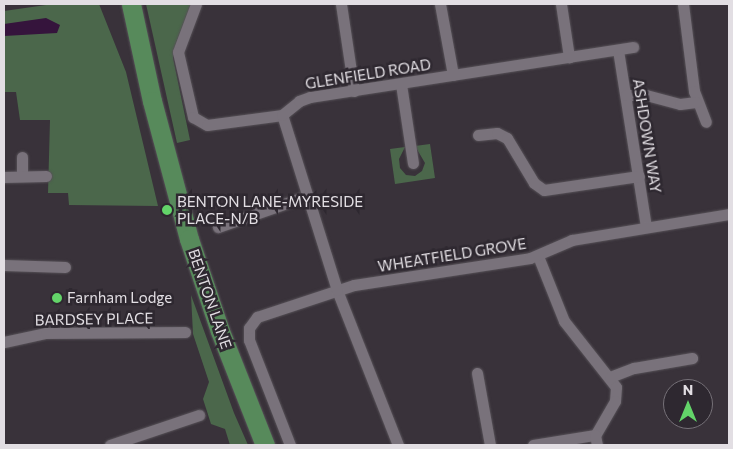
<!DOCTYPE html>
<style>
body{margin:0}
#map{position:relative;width:733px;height:449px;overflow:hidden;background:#39323a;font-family:Commissioner,sans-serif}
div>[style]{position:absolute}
.green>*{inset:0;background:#4b674b}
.water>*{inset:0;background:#35143c}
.roads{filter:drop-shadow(0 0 1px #565157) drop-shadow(0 0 1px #565157)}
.minor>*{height:11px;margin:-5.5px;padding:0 5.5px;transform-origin:5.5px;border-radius:5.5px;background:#79727b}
.primary>*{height:19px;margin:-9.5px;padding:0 9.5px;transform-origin:9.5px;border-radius:9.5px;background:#578a5b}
.dots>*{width:14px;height:14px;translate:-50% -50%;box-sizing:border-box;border:2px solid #2e2830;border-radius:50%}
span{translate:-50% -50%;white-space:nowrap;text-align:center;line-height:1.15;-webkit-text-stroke:5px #2e2830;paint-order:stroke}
.street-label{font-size:15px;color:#e2dee3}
.poi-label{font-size:15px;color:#e2dee3}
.left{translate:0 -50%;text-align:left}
.frame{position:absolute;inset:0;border:5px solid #e2dee3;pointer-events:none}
.north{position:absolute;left:663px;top:379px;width:50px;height:50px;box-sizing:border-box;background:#2e2830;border:1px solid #767178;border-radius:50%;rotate:0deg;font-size:14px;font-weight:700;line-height:20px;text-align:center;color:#e2dee3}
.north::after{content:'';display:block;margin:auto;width:18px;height:22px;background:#63d469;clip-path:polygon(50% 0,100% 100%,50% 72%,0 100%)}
</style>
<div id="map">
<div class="green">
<div style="clip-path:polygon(53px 4px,99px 4px,126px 72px,158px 206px,69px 205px,68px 193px,48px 193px,50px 120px,20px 120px,16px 92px,4px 92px,4px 11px)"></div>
<div style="clip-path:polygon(146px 4px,191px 4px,173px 58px,190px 140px,177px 143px)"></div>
<div style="clip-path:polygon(430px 144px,435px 178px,395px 184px,390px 149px,405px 147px,399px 159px,400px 168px,406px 175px,415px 176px,422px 171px,425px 163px,415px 146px)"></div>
<div style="clip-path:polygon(191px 295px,234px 413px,248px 445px,230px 445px,225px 429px,211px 424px,203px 399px,209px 382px,193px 334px)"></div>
</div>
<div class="water">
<div style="clip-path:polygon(46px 18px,60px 25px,57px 33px,4px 36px,4px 24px)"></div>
</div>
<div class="roads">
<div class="minor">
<div style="left:196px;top:4px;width:51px;rotate:110.6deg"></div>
<div style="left:178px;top:52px;width:67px;rotate:77deg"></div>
<div style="left:193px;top:117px;width:16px;rotate:30deg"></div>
<div style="left:207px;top:125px;width:76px;rotate:-7.6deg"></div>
<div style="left:341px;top:4px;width:88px;rotate:81.5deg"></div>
<div style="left:440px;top:4px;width:72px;rotate:79.6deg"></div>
<div style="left:561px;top:4px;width:54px;rotate:81.4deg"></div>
<div style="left:683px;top:4px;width:88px;rotate:82.8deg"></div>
<div style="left:694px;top:91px;width:33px;rotate:69deg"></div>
<div style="left:618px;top:50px;width:179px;rotate:81deg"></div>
<div style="left:401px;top:84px;width:80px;rotate:81.4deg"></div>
<div style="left:626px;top:95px;width:20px"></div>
<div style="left:646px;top:95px;width:35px;rotate:15deg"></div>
<div style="left:680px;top:104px;width:16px;rotate:-7deg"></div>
<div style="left:478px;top:135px;width:19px;rotate:-6deg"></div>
<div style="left:497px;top:133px;width:11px;rotate:27deg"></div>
<div style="left:507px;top:138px;width:52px;rotate:59deg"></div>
<div style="left:534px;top:183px;width:12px;rotate:35deg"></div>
<div style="left:544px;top:190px;width:96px;rotate:-8.4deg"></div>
<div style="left:22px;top:157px;width:19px;rotate:90deg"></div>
<div style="left:4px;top:177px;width:42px;rotate:-1.4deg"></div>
<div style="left:218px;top:227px;width:94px;rotate:-19.2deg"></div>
<div style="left:538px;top:256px;width:70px;rotate:68.2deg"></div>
<div style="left:564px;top:321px;width:84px;rotate:51.8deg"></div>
<div style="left:616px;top:387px;width:14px;rotate:94deg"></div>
<div style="left:615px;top:401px;width:39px;rotate:120deg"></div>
<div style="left:4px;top:265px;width:61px;rotate:1.9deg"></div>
<div style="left:4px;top:342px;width:43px;rotate:-12.1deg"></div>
<div style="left:46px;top:333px;width:139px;rotate:-0.4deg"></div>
<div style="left:477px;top:373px;width:73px;rotate:79.8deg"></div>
<div style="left:610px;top:377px;width:26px;rotate:-21deg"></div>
<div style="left:634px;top:368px;width:59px;rotate:-9.8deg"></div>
<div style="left:110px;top:445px;width:94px;rotate:-18.6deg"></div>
<div style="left:290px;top:445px;width:113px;rotate:-111.3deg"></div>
<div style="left:249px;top:340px;width:12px;rotate:-90deg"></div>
<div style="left:249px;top:328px;width:14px;rotate:-54deg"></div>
<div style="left:257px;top:317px;width:102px;rotate:-18.3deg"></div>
<div style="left:354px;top:285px;width:178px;rotate:-8.7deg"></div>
<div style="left:530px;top:258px;width:46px;rotate:-23.2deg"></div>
<div style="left:572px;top:240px;width:159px;rotate:-9.4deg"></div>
<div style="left:398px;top:445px;width:167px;rotate:-111.5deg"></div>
<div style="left:337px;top:290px;width:183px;rotate:-107.4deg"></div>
<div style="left:282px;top:115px;width:22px;rotate:-39deg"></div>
<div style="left:299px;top:101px;width:12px;rotate:-20deg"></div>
<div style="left:310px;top:97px;width:327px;rotate:-8.8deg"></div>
<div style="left:533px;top:445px;width:63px;rotate:-9.2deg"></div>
<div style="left:595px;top:435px;width:10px;rotate:79deg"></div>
</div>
<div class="primary">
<div style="left:131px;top:4px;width:99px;rotate:77.8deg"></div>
<div style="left:152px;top:101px;width:143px;rotate:75deg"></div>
<div style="left:189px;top:239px;width:97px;rotate:71.4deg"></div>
<div style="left:220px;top:331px;width:123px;rotate:68.5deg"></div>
</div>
</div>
<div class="dots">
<div style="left:167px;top:210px;background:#63d469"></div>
<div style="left:57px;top:298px;background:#63d469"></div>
</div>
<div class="street-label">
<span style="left:368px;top:74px;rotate:-9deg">GLENFIELD ROAD</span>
<span style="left:647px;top:136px;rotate:81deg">ASHDOWN WAY</span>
<span style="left:452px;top:255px;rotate:-9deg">WHEATFIELD GROVE</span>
<span style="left:210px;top:299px;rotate:71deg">BENTON LANE</span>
<span style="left:94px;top:319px;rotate:-1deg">BARDSEY PLACE</span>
</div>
<div class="poi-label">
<span class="left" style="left:177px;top:210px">BENTON LANE-MYRESIDE<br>PLACE-N/B</span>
<span class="left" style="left:67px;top:298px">Farnham Lodge</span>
</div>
<div class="frame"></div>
<div class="north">N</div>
</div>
